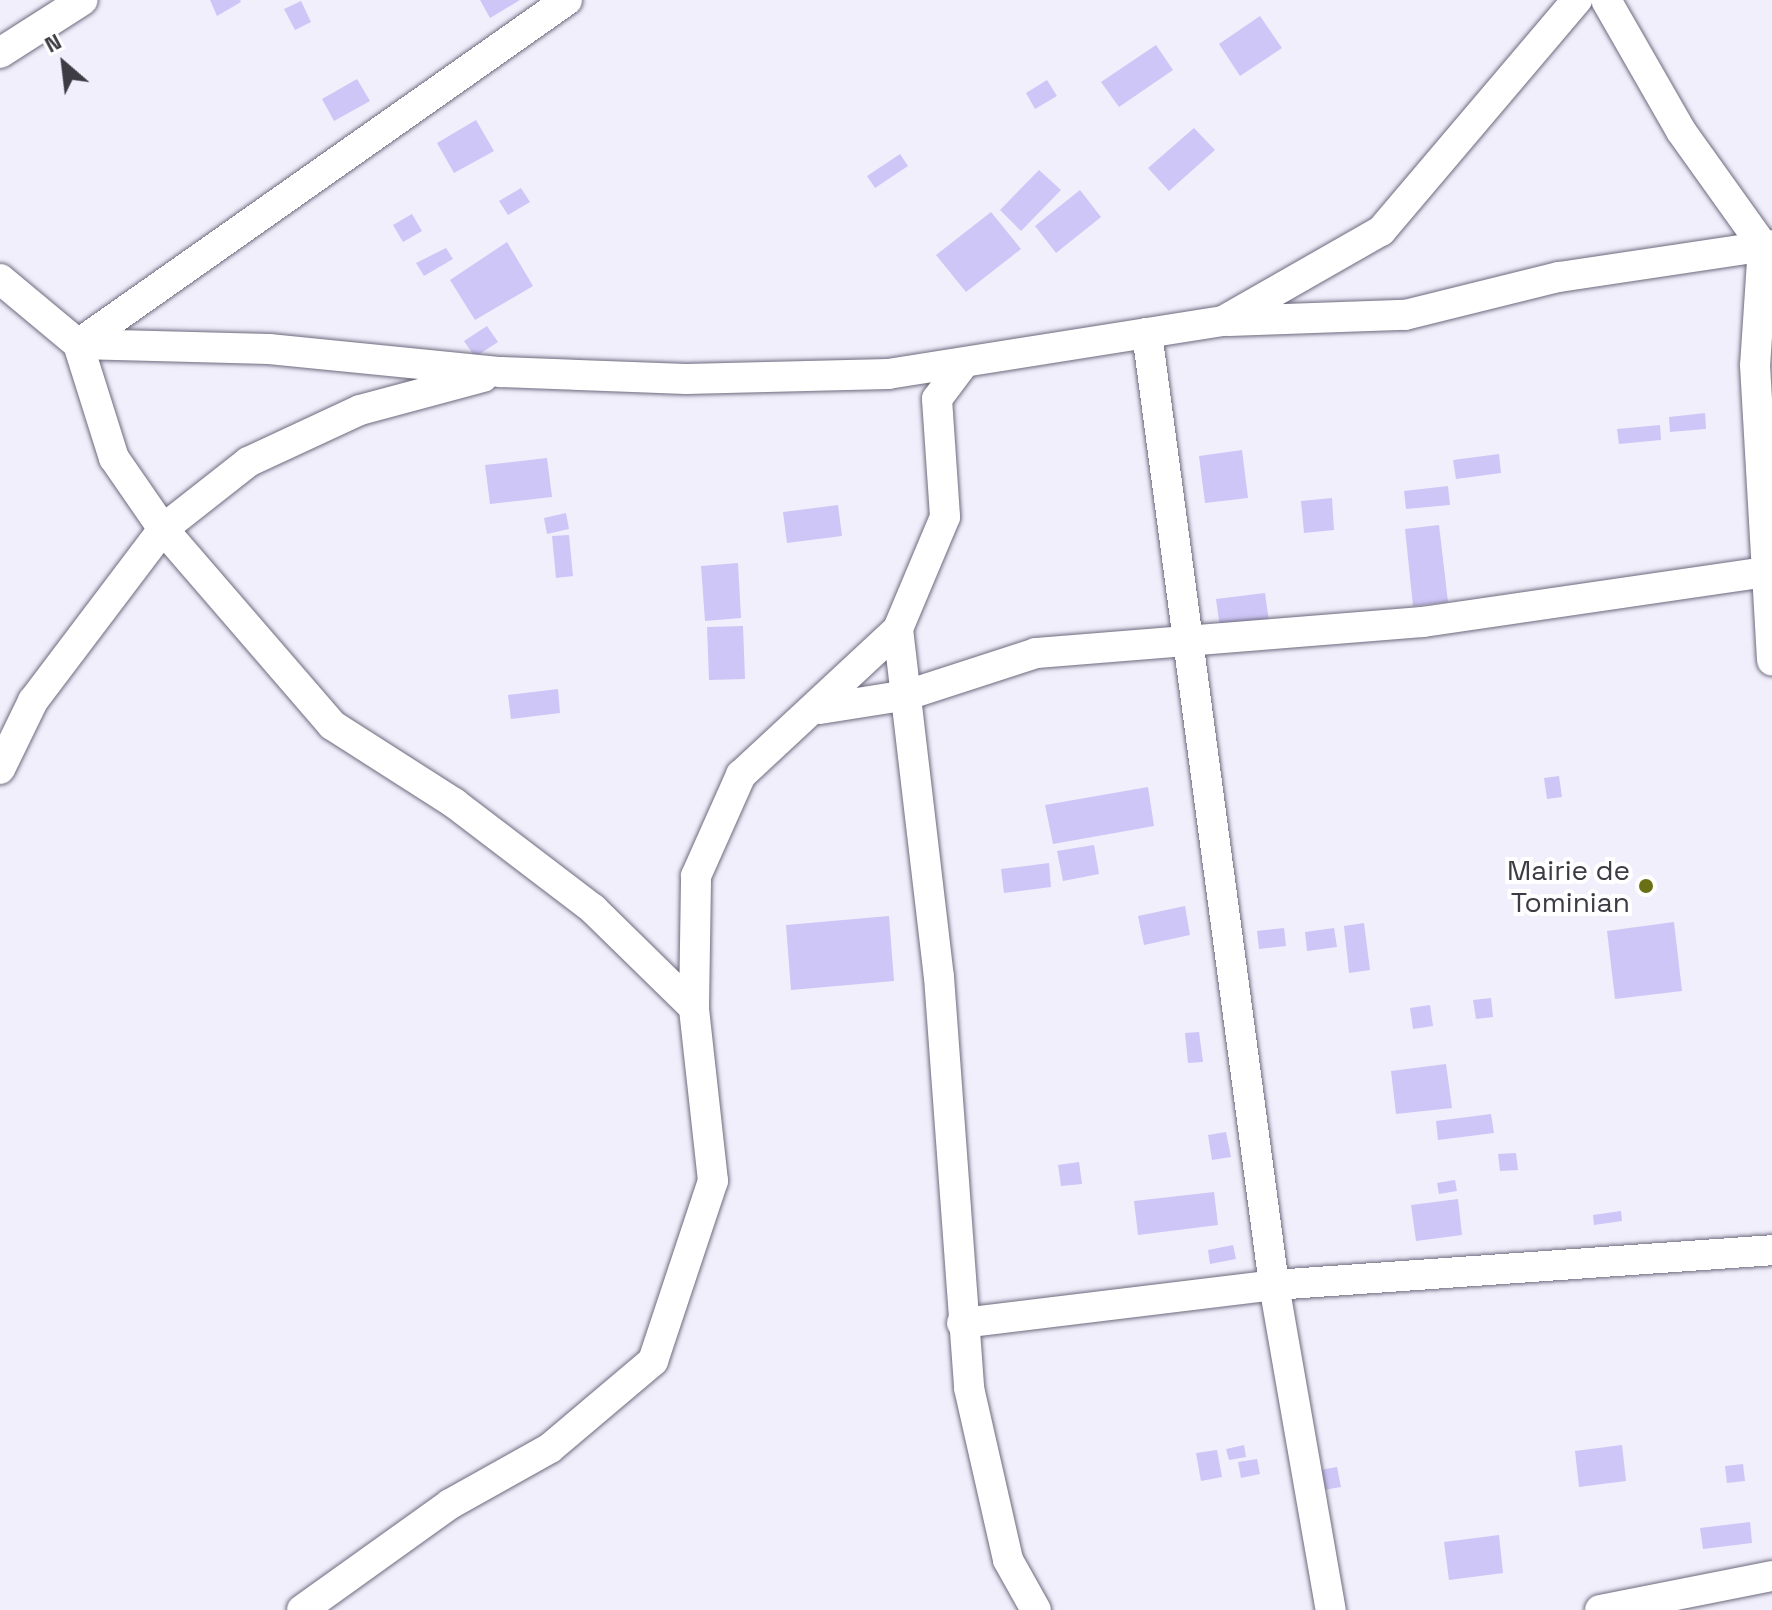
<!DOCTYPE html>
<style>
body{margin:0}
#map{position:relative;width:1772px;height:1610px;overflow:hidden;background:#f1effc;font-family:"Space Grotesk",sans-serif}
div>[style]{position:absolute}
.building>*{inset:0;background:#cec6f7}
.roads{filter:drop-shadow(0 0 2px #6d6a7d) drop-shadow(0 0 2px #6d6a7d)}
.minor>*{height:30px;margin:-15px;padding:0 15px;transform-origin:15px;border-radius:15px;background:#fff}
.dots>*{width:22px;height:22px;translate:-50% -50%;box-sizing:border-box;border:4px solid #fff;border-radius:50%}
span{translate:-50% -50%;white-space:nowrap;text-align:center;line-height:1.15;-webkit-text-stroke:8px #fff;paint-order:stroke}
.poi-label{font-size:28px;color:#3d3b44}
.right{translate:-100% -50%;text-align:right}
.north{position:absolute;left:24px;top:24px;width:80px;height:80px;-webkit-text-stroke:6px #fff;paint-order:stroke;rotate:332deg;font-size:22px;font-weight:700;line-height:32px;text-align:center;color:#3d3b44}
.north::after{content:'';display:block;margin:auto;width:28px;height:36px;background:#3d3b44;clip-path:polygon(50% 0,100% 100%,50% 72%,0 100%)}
</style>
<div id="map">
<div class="building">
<div style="clip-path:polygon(210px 0,240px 0,241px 2px,217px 16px)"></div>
<div style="clip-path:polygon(480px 0,520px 0,490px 18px)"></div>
<div style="clip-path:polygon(301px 1px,311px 22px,295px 30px,284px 9px)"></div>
<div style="clip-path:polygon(1260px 16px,1282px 48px,1240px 76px,1219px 44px)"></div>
<div style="clip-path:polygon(1156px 45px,1173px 70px,1119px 107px,1101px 82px)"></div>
<div style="clip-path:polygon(357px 79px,370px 101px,334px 121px,322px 99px)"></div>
<div style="clip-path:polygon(1047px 80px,1057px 96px,1035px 109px,1026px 93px)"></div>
<div style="clip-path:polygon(476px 120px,494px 151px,454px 173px,437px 143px)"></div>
<div style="clip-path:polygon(1194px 128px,1215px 150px,1169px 191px,1148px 168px)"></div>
<div style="clip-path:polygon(900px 154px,908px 166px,875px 188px,867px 176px)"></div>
<div style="clip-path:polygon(1039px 170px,1061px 190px,1021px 231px,1000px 210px)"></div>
<div style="clip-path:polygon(521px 188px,530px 202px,508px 215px,499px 201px)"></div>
<div style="clip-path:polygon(1080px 190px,1101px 217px,1056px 253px,1035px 226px)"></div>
<div style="clip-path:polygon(991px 212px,1021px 249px,966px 292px,936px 255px)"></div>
<div style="clip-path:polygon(412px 214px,422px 231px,403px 242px,393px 225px)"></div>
<div style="clip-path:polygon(507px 242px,533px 286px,475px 320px,450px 280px)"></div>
<div style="clip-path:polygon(446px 248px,453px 259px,424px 276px,416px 263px)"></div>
<div style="clip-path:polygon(487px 326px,498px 342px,475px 357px,464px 341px)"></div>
<div style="clip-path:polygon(1705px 413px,1706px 429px,1670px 432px,1669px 417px)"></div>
<div style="clip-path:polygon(1660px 425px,1661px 440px,1619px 444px,1617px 429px)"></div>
<div style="clip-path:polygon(1242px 450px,1248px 498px,1205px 503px,1199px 456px)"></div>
<div style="clip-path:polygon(1499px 454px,1501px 473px,1456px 479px,1453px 460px)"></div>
<div style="clip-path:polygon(547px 458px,552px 497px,490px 504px,485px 465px)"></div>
<div style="clip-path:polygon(1448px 486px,1450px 505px,1406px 509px,1404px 491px)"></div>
<div style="clip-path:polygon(1332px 498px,1334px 530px,1304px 533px,1301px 501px)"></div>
<div style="clip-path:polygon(838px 505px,842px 536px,787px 543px,783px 512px)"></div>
<div style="clip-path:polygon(566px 513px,569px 529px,547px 534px,544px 518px)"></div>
<div style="clip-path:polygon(1439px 525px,1448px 602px,1413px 606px,1405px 529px)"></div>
<div style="clip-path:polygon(569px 535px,573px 576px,556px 578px,552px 536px)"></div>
<div style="clip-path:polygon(738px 563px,741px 618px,705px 621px,701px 566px)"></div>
<div style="clip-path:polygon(1265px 593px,1270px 629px,1221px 635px,1216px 599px)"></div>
<div style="clip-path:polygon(743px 626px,745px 679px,709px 680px,707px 627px)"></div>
<div style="clip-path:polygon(558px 689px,560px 713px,511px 719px,508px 695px)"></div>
<div style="clip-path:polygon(1559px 776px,1562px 797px,1547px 799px,1544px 778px)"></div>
<div style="clip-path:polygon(1148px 787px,1154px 826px,1053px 844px,1045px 805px)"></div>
<div style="clip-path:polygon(1094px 845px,1099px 874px,1063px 881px,1057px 851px)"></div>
<div style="clip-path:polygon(1049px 863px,1051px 887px,1004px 893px,1001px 869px)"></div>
<div style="clip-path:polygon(1185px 906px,1190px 935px,1144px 945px,1138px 916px)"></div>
<div style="clip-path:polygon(889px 916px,894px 981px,791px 990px,786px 925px)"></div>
<div style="clip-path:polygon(1674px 922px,1682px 991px,1615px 999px,1607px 931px)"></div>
<div style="clip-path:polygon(1364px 923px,1370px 970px,1349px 973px,1344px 926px)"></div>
<div style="clip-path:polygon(1284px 928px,1286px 946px,1259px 949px,1257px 931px)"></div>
<div style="clip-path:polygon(1334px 928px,1337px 947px,1307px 951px,1305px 932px)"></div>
<div style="clip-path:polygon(1491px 998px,1493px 1017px,1476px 1019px,1473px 1000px)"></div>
<div style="clip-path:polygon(1430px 1005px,1433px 1026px,1413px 1029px,1410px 1008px)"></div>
<div style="clip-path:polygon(1199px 1032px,1203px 1062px,1188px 1063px,1185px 1033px)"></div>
<div style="clip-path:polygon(1446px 1064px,1452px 1108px,1396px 1114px,1391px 1071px)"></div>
<div style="clip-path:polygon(1491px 1114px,1494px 1133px,1438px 1140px,1436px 1121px)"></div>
<div style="clip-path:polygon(1226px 1132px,1231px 1157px,1212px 1160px,1208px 1135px)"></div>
<div style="clip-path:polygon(1516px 1153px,1518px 1170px,1500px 1171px,1498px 1154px)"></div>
<div style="clip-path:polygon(1079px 1162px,1082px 1184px,1061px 1186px,1058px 1165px)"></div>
<div style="clip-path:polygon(1455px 1180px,1457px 1191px,1439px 1194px,1437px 1183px)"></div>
<div style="clip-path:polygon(1214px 1192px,1218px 1225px,1138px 1235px,1134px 1201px)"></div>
<div style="clip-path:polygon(1458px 1199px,1462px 1235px,1416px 1241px,1411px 1205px)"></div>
<div style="clip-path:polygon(1621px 1211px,1622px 1221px,1594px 1225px,1593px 1215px)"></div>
<div style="clip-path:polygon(1233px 1245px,1236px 1259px,1210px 1264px,1208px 1250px)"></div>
<div style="clip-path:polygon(1244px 1445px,1246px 1457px,1229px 1460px,1226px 1449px)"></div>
<div style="clip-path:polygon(1622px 1445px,1626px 1481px,1579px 1487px,1575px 1451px)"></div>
<div style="clip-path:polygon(1217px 1450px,1222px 1477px,1201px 1481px,1196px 1453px)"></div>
<div style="clip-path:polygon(1257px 1459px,1260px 1474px,1241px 1478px,1238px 1462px)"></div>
<div style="clip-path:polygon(1743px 1464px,1745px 1481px,1727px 1483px,1725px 1466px)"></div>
<div style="clip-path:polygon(1337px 1467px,1341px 1487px,1318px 1491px,1314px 1471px)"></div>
<div style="clip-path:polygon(1750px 1522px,1752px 1543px,1703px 1549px,1700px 1528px)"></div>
<div style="clip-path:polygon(1499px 1535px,1503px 1573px,1449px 1580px,1444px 1542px)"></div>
</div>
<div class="roads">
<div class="minor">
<div style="left:567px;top:0;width:598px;rotate:144.87deg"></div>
<div style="left:78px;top:344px;width:120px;rotate:72.5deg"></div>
<div style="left:114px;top:458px;width:86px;rotate:55.4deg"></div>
<div style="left:163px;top:529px;width:259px;rotate:49.2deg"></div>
<div style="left:332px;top:725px;width:145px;rotate:32.6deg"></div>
<div style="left:454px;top:803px;width:175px;rotate:37.3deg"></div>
<div style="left:593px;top:909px;width:141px;rotate:44.4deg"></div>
<div style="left:1606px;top:0;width:151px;rotate:60.2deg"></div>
<div style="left:1681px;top:131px;width:141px;rotate:54.5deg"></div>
<div style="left:1763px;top:246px;width:119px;rotate:93.8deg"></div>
<div style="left:1755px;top:365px;width:296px;rotate:86.7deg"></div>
<div style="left:0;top:53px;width:98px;rotate:-32.6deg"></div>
<div style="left:0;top:279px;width:102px;rotate:39.8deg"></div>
<div style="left:78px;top:344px;width:191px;rotate:1.5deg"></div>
<div style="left:269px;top:349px;width:233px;rotate:5.7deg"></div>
<div style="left:501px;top:372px;width:185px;rotate:2.2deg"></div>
<div style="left:686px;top:379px;width:202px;rotate:-1.4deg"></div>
<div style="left:888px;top:374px;width:339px;rotate:-9deg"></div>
<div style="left:1223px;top:321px;width:182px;rotate:-29.7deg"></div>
<div style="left:1381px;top:231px;width:303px;rotate:-49.7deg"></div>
<div style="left:1229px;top:321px;width:176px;rotate:-2deg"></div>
<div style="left:1405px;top:315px;width:159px;rotate:-13.9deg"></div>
<div style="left:1559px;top:277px;width:215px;rotate:-8.5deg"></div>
<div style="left:1147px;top:333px;width:960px;rotate:82.4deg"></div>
<div style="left:1274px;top:1285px;width:330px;rotate:80.1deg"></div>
<div style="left:964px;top:363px;width:45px;rotate:126.9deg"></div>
<div style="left:937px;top:399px;width:118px;rotate:86.1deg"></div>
<div style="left:945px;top:517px;width:121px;rotate:112.8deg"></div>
<div style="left:898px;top:629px;width:350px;rotate:83.3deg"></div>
<div style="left:939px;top:977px;width:412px;rotate:85.8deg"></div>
<div style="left:969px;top:1388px;width:176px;rotate:77.2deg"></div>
<div style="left:1008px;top:1560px;width:57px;rotate:60.8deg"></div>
<div style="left:820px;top:709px;width:88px;rotate:-9.1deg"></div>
<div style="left:907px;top:695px;width:136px;rotate:-18deg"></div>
<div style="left:1036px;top:653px;width:388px;rotate:-4.6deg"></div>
<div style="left:1423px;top:622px;width:353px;rotate:-8.3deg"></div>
<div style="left:0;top:769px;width:76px;rotate:-64.1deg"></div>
<div style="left:33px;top:701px;width:216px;rotate:-52.9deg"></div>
<div style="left:163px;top:529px;width:108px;rotate:-38.2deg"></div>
<div style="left:248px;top:462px;width:123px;rotate:-24.9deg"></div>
<div style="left:360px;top:410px;width:127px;rotate:-15deg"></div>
<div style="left:962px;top:1323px;width:314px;rotate:-6.9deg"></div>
<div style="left:1274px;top:1285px;width:499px;rotate:-4deg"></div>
<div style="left:302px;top:1610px;width:182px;rotate:-35.6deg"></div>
<div style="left:450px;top:1504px;width:115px;rotate:-29.2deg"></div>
<div style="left:550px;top:1448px;width:135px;rotate:-40.2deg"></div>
<div style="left:653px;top:1361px;width:190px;rotate:-71.6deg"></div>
<div style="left:713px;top:1181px;width:174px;rotate:-96.3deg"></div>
<div style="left:694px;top:1008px;width:132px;rotate:-89.1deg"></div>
<div style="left:696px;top:876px;width:111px;rotate:-66deg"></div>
<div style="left:741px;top:775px;width:214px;rotate:-42.9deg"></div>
<div style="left:1600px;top:1610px;width:175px;rotate:-11.2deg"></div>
</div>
</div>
<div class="dots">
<div style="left:1646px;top:886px;background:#686f14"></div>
</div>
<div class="poi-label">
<span class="right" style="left:1630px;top:886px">Mairie de<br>Tominian</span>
</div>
<div class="north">N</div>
</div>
